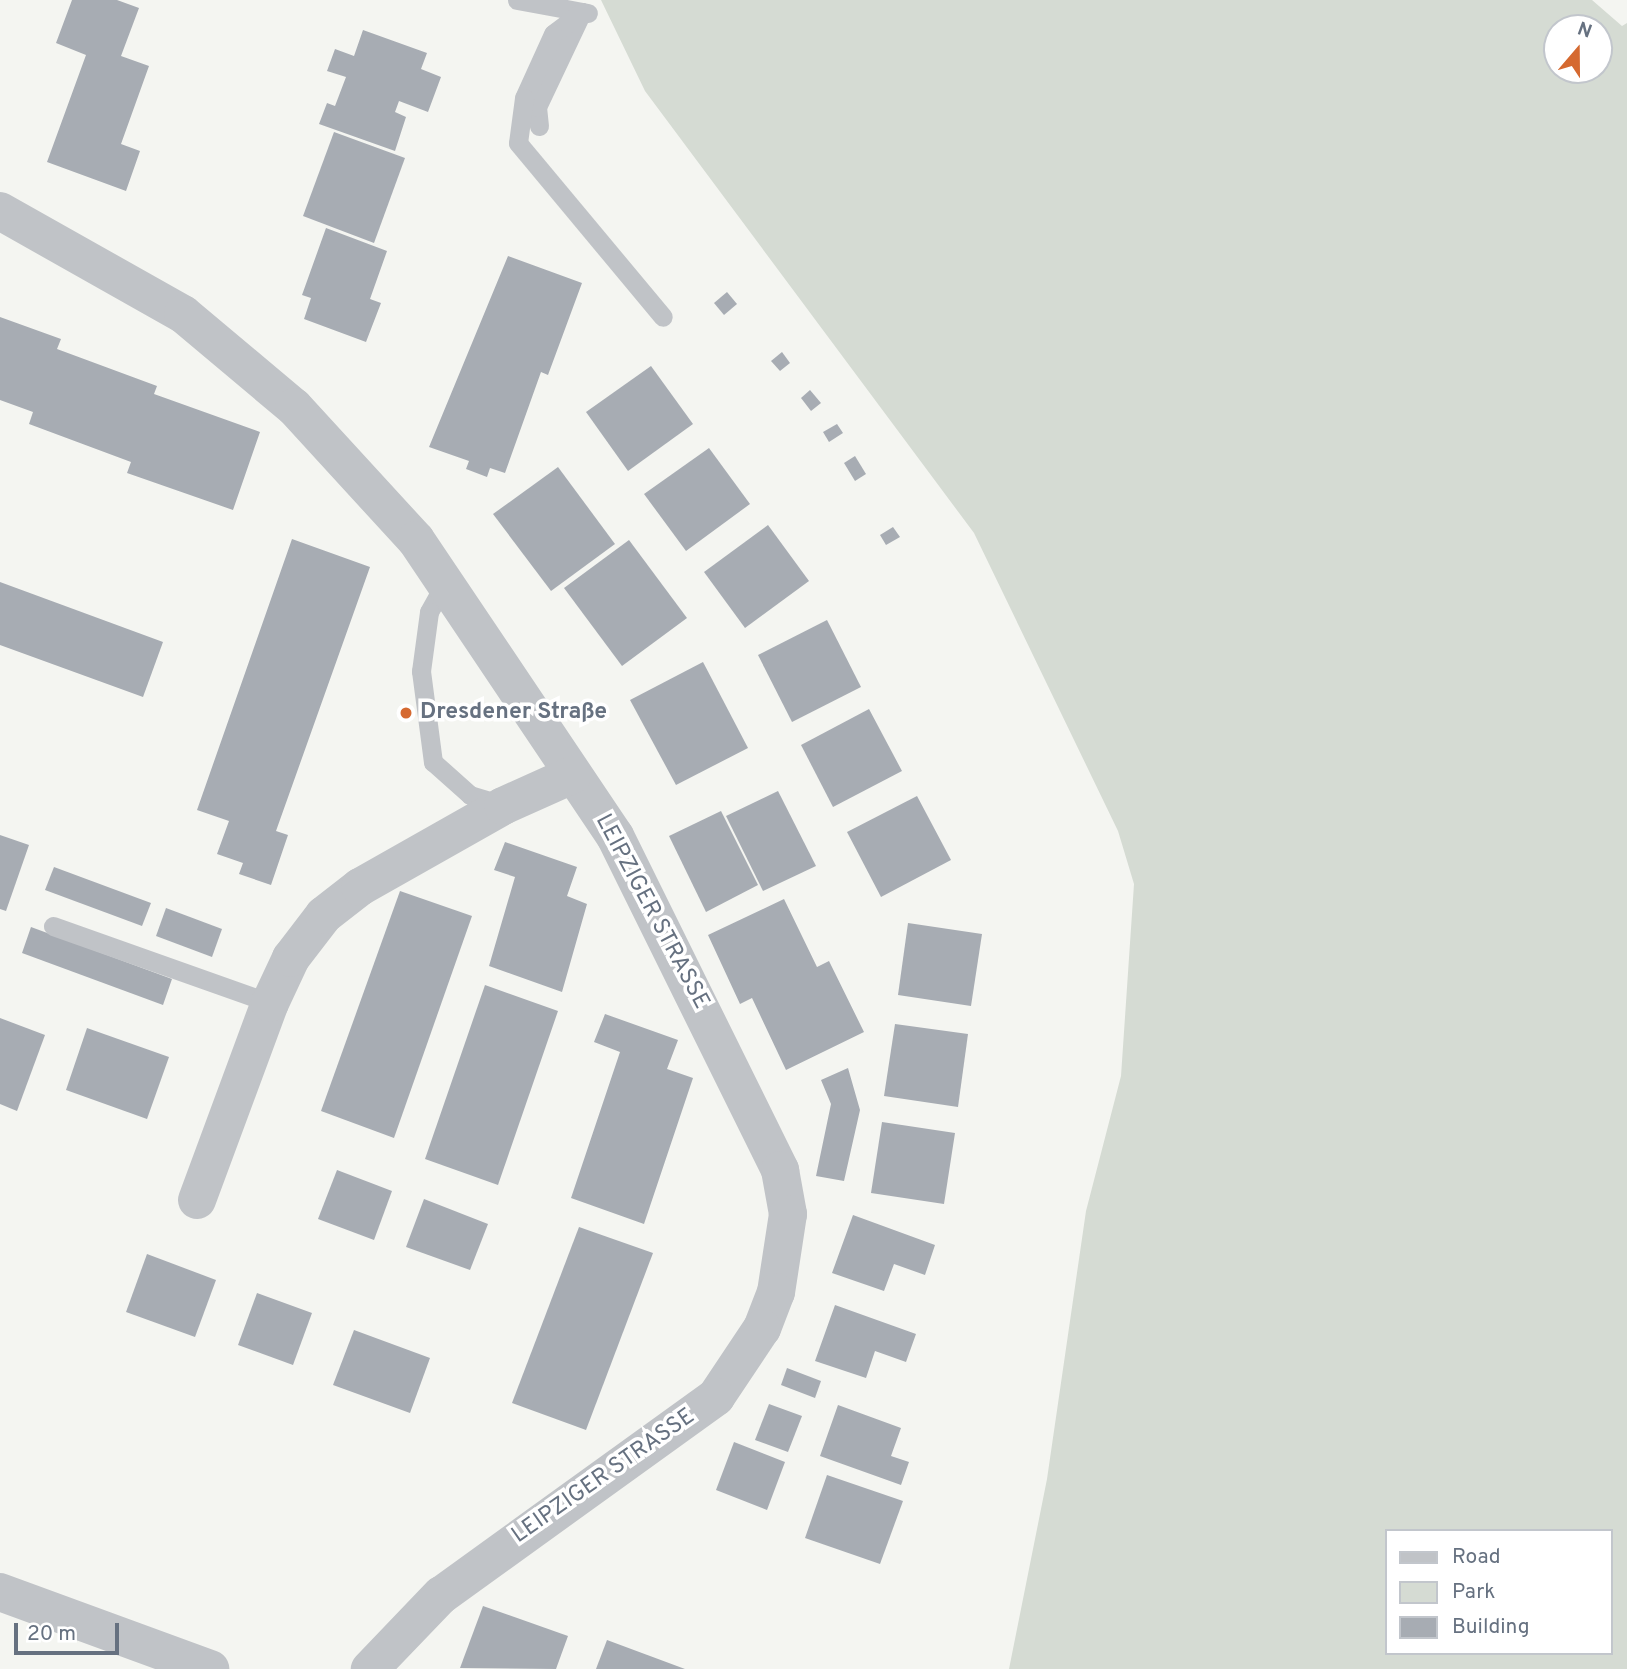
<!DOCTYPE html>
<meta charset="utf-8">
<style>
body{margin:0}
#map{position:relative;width:1627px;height:1669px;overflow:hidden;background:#f4f5f1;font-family:Overpass,sans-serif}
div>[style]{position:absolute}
.green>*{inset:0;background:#d5dbd3}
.building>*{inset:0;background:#a7acb3}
.service>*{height:19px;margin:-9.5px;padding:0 9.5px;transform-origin:9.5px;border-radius:9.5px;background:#c0c3c7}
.minor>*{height:38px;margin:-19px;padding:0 19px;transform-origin:19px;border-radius:19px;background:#c0c3c7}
.dots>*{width:19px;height:19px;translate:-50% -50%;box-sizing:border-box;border:4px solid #fff;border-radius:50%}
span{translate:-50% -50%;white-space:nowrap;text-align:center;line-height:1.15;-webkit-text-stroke:7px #fff;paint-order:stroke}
.poi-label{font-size:23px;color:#667180;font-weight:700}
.left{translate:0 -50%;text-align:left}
.street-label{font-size:23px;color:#667180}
.legend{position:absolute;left:1385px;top:1529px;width:228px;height:126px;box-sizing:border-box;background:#fff;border:2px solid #c2c6cc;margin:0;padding:9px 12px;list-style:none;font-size:21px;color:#667180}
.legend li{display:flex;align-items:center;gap:14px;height:35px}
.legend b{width:35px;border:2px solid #c2c6cc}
.north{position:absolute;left:1543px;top:14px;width:70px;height:70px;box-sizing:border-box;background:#fff;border:2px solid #c2c6cc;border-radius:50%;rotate:20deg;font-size:19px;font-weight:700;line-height:28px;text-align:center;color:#667180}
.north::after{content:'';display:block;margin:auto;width:24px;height:32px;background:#d56930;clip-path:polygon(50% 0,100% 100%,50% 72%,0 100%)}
.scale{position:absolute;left:14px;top:1623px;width:105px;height:32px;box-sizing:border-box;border:4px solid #667180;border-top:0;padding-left:9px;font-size:21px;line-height:24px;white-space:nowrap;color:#667180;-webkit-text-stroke:5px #fff;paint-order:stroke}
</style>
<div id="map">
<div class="green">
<div style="clip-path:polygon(evenodd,601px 0,1592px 0,1622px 26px,1627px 23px,1627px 1669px,1009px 1669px,1047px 1479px,1086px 1211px,1121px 1076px,1134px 884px,1118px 831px,974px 533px,645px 91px,601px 0,1557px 28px,1599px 28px,1599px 70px,1557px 70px,1557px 28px,601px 0,1387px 1531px,1611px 1531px,1611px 1653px,1387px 1653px,1387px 1531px)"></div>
</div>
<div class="building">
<div style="clip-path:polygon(72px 0,117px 0,139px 8px,121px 56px,149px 66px,121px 144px,140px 151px,126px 191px,47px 162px,86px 55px,56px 43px)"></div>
<div style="clip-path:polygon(363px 30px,427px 53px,421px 69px,441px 77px,428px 112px,399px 101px,395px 112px,406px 117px,395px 151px,319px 124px,327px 103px,335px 106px,346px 77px,327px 71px,335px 49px,354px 56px)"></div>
<div style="clip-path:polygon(334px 132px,405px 158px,374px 243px,303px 216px)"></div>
<div style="clip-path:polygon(326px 228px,387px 251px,370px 299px,381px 303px,366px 342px,304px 319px,311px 298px,302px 295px)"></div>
<div style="clip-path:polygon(508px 256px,582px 283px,548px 375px,541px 372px,505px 473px,490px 468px,487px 477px,466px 469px,469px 461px,429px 447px)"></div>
<div style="clip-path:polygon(727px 292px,737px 304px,724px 315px,714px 303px)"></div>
<div style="clip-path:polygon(0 317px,61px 339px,57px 349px,157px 386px,154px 394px,260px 432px,233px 510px,127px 473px,131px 462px,29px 424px,33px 412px,0 400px)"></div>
<div style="clip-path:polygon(782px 352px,790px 363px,780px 371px,771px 361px)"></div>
<div style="clip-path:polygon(651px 366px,693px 424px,628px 471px,586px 412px)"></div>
<div style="clip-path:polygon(810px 390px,821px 403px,811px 411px,801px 398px)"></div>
<div style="clip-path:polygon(837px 424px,843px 433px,829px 442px,823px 432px)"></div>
<div style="clip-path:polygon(709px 448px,750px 504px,686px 551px,644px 494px)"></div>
<div style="clip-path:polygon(855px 456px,866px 474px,855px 481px,844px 463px)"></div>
<div style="clip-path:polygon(558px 467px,615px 544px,551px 591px,493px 514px)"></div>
<div style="clip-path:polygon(768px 525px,809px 581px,745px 628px,704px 572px)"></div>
<div style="clip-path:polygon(893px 527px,900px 537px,886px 545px,880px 535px)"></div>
<div style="clip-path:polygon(292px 539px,370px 567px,276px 831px,288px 835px,271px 885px,239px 874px,243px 863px,217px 854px,229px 821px,197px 810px)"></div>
<div style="clip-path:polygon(629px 540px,687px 618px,622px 666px,564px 588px)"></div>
<div style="clip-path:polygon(0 582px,163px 642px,143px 697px,0 645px)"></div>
<div style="clip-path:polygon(827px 620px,861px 687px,792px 722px,758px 655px)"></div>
<div style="clip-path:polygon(703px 662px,748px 748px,676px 785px,630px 700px)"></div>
<div style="clip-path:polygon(869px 709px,902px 771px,833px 807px,801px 745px)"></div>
<div style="clip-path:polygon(778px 791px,816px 866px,763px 891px,726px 816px)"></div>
<div style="clip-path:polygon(917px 796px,951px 860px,881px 897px,847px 832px)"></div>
<div style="clip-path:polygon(721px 811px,758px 885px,706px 912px,669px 836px)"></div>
<div style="clip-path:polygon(0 835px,29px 845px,6px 911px,0 909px)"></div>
<div style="clip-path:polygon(505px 842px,577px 867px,567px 896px,587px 904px,562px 992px,489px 966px,515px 877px,494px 870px)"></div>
<div style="clip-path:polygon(54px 867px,151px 903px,142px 926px,45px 890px)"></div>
<div style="clip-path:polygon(400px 891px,472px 916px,394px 1138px,321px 1111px)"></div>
<div style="clip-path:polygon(784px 899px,817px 967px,829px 961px,864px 1032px,786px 1070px,752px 998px,740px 1004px,708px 935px)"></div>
<div style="clip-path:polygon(166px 908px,222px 929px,212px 957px,156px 936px)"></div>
<div style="clip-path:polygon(908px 923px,982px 934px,971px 1006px,898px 995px)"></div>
<div style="clip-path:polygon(31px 927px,172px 979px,163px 1005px,22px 953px)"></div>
<div style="clip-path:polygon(485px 985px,558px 1011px,498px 1185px,425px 1159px)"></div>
<div style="clip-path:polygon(605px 1014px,678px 1040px,667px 1069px,693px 1078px,644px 1224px,571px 1198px,620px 1052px,594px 1042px)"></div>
<div style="clip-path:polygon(0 1018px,45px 1035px,17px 1111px,0 1104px)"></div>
<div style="clip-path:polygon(895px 1024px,968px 1034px,958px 1107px,884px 1096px)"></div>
<div style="clip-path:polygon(87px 1028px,169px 1057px,147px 1119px,66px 1090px)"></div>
<div style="clip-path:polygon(848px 1068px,860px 1110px,844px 1181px,816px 1176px,831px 1104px,821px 1080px)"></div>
<div style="clip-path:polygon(882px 1122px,955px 1133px,944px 1204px,871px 1193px)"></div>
<div style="clip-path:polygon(337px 1170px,392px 1191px,374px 1240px,318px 1219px)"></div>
<div style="clip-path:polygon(424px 1199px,488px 1224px,470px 1270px,406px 1247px)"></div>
<div style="clip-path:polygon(853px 1215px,935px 1245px,925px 1275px,894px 1264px,884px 1291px,832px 1273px)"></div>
<div style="clip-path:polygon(579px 1227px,653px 1253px,586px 1430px,512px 1403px)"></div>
<div style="clip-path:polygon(147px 1254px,216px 1280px,195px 1337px,126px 1312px)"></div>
<div style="clip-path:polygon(257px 1293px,312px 1313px,293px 1365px,238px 1345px)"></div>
<div style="clip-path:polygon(835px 1305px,916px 1334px,906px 1362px,875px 1351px,866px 1378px,815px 1361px)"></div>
<div style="clip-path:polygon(354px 1330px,430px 1358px,410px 1413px,333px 1385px)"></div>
<div style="clip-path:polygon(787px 1368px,821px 1381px,815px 1398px,781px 1385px)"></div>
<div style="clip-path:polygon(769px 1404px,802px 1416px,788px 1452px,755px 1440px)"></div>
<div style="clip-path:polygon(838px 1405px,901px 1428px,891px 1456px,909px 1462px,901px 1485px,820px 1456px)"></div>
<div style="clip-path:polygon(734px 1442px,785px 1462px,767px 1510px,716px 1490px)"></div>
<div style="clip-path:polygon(827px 1475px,903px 1501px,880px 1564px,805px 1538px)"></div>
<div style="clip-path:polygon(483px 1606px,568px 1636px,556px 1669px,460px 1668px)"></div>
<div style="clip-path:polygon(607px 1640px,685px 1669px,596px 1669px)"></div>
</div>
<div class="service">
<div style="left:517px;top:0;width:72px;rotate:10.4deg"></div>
<div style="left:539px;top:126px;width:19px;rotate:-96deg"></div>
<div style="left:537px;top:107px;width:105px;rotate:-64.7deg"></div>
<div style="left:582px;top:12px;width:36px;rotate:143deg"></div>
<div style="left:553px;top:34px;width:70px;rotate:114.4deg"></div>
<div style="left:524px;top:98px;width:45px;rotate:97.6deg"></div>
<div style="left:518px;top:143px;width:226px;rotate:50.2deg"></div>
<div style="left:445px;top:583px;width:33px;rotate:119deg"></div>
<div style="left:429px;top:612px;width:60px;rotate:97.7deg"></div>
<div style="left:421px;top:671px;width:92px;rotate:82.5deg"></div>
<div style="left:433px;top:762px;width:50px;rotate:41.7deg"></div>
<div style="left:470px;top:795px;width:34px;rotate:17deg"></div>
<div style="left:53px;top:926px;width:230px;rotate:19.5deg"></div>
</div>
<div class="minor">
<div style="left:0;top:211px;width:210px;rotate:29.4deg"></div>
<div style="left:183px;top:314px;width:145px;rotate:40deg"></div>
<div style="left:294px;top:407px;width:180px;rotate:47.5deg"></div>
<div style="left:416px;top:540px;width:357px;rotate:56.1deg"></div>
<div style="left:615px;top:836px;width:373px;rotate:63.7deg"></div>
<div style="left:780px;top:1170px;width:45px;rotate:79.7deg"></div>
<div style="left:788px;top:1214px;width:79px;rotate:98.7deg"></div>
<div style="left:776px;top:1292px;width:39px;rotate:111deg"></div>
<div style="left:762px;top:1328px;width:83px;rotate:123.7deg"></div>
<div style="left:716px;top:1397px;width:339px;rotate:144.2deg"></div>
<div style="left:441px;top:1595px;width:103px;rotate:133.8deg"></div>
<div style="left:197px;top:1200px;width:210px;rotate:-69.7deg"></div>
<div style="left:270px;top:1003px;width:50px;rotate:-65deg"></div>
<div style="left:291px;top:958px;width:54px;rotate:-52.5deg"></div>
<div style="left:324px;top:915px;width:46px;rotate:-37.9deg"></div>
<div style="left:360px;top:887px;width:164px;rotate:-29.5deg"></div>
<div style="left:503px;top:806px;width:76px;rotate:-24.2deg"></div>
<div style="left:0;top:1592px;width:224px;rotate:20.1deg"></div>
</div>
<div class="dots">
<div style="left:406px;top:713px;background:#d56930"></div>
</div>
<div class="poi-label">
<span class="left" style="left:420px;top:713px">Dresdener Straße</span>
</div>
<div class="street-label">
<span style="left:651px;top:912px;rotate:62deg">LEIPZIGER STRASSE</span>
<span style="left:604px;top:1477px;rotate:-35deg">LEIPZIGER STRASSE</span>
</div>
<ul class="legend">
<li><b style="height:9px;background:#c0c3c7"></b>Road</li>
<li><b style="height:19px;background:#d5dbd3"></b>Park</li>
<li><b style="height:19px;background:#a7acb3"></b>Building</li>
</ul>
<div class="north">N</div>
<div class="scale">20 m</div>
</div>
